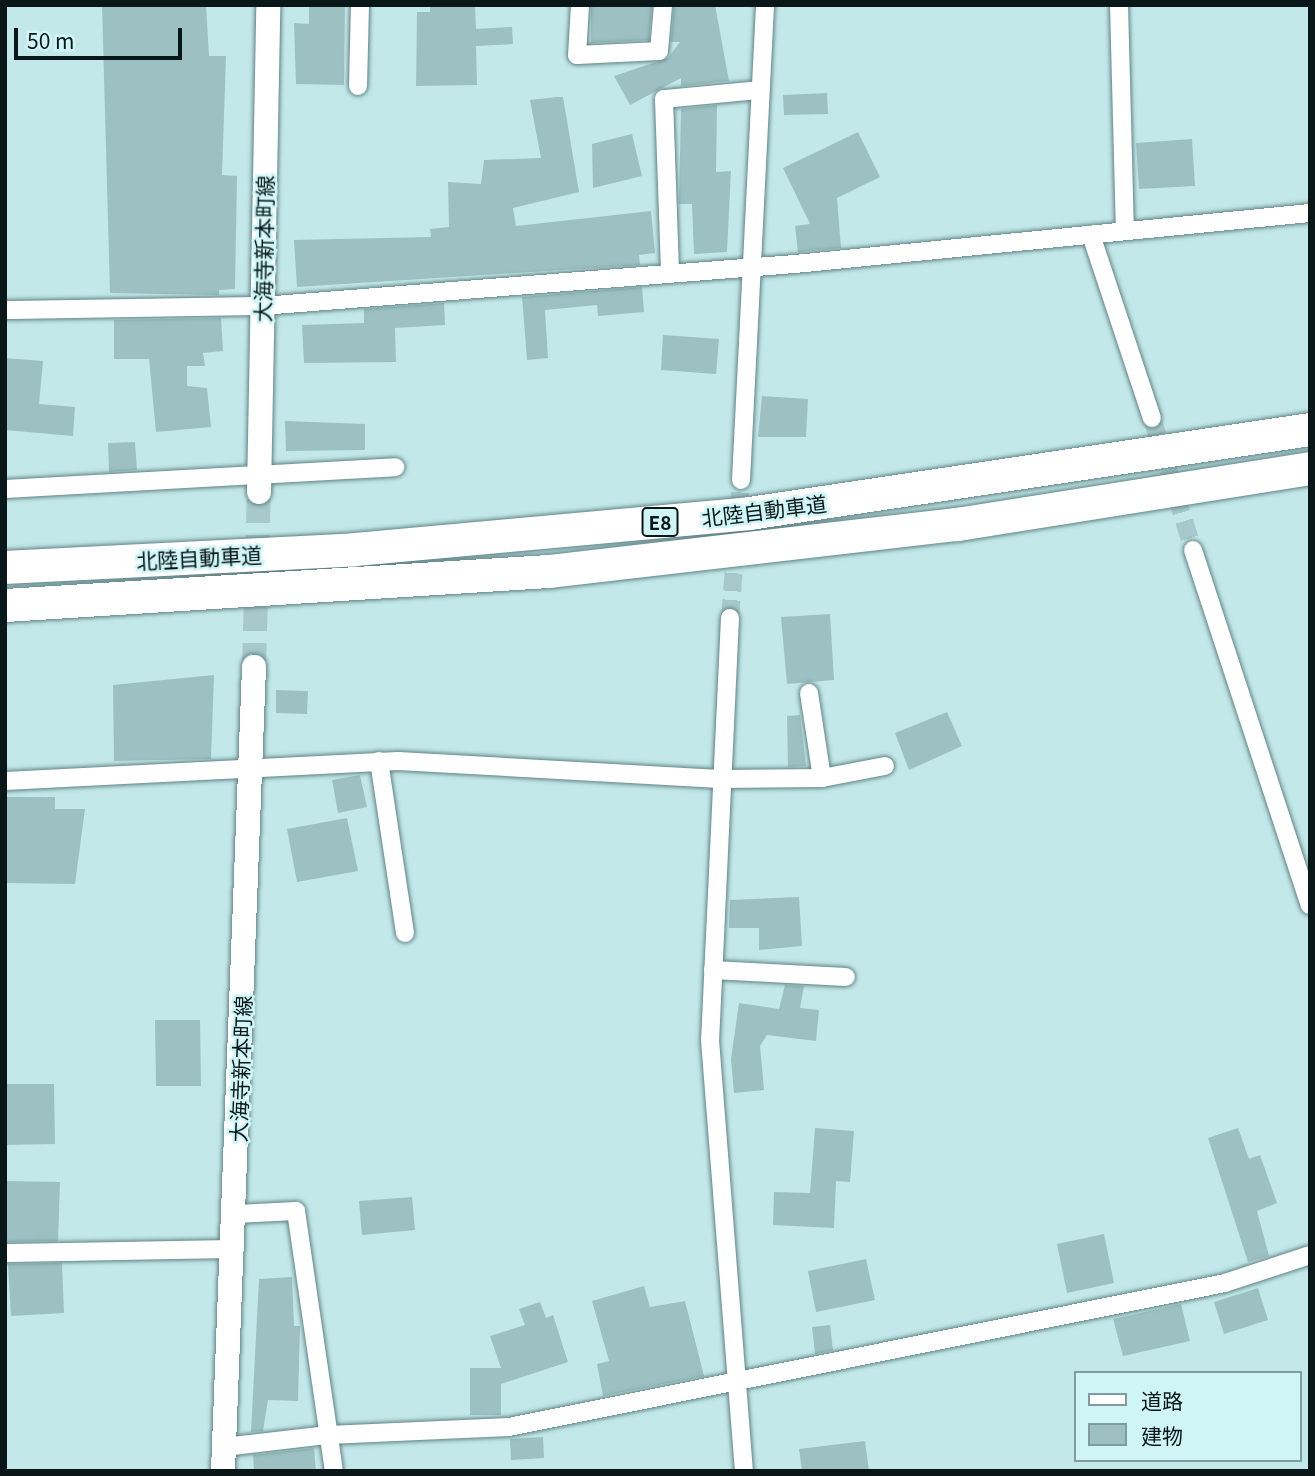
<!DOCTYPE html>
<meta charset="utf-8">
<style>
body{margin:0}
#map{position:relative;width:1315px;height:1476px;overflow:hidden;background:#c3e8ea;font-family:Georgia,"Noto Sans JP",serif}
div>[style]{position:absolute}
.building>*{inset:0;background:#9dc1c3}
.minor-tunnel>*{height:18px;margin-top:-9px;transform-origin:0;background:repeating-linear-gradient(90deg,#a7c9ca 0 18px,transparent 0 27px)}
.secondary-tunnel>*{height:24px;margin-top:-12px;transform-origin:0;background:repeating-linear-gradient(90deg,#a7c9ca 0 24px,transparent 0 36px)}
.roads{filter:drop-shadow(0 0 2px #608385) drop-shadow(0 0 2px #608385)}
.minor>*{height:18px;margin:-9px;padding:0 9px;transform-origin:9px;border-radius:9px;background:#fff}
.secondary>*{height:24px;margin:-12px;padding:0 12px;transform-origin:12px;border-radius:12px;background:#fff}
.motorway>*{height:33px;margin:-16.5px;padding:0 16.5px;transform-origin:16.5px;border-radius:16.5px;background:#fff}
span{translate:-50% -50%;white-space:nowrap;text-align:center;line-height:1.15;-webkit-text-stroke:5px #d0f5f7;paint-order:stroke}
.shield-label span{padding:2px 5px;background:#d0f5f7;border:2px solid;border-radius:5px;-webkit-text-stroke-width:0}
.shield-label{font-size:19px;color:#091718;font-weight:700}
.street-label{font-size:21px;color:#091718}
.frame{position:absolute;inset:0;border:7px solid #091718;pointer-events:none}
.legend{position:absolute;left:1074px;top:1371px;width:228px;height:91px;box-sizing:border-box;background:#d0f5f7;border:2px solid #809c9e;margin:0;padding:9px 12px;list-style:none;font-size:21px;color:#091718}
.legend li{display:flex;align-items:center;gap:14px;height:35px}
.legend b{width:35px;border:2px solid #809c9e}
.scale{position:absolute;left:14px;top:28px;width:168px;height:32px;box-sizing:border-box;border:4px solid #091718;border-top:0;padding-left:9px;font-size:21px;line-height:24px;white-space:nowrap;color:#091718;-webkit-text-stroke:5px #d0f5f7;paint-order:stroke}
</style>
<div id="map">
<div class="building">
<div style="clip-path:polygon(102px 5px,206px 5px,209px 56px,226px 56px,222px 175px,237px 176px,235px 289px,219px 290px,219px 295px,110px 293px)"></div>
<div style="clip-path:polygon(309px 5px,345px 5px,344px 85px,296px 84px,294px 23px,309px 24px)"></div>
<div style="clip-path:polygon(430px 5px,475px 5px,476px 29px,512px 27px,513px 44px,476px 46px,477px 85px,416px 86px,417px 12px,430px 12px)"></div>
<div style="clip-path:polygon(591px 5px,652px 5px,649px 40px,591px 43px)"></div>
<div style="clip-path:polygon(674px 5px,715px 5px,729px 81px,681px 86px,681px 78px,630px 105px,614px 76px,668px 58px,680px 42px,671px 42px)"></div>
<div style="clip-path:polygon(827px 93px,828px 114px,784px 115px,783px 95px)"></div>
<div style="clip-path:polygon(556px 97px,563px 97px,579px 192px,513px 208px,516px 226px,651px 211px,655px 253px,639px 255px,640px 265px,297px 287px,294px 240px,431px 237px,430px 229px,449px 227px,448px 182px,481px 184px,484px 160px,541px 158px,530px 100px)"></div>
<div style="clip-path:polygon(717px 105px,716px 172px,731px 171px,727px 252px,694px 254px,692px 204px,679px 204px,681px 109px)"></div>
<div style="clip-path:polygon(858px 132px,880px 177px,837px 198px,841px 248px,798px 252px,795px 226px,810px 224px,783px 168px)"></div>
<div style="clip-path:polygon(632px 134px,642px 176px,593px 188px,592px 144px)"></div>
<div style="clip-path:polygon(1192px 139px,1195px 186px,1139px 189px,1136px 143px)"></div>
<div style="clip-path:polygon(642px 287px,644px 312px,598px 316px,597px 305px,545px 310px,548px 358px,527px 360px,522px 297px)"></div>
<div style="clip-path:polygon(444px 303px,445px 325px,395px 328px,396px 362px,304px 363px,302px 325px,364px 323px,364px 309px)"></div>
<div style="clip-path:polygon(221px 318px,223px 351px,203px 353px,205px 366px,187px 366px,187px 386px,207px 388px,211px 427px,156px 432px,149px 359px,114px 359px,114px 320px)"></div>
<div style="clip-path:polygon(663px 335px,719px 339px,716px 374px,661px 370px)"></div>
<div style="clip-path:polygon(5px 358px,43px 361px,39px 404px,75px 407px,73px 436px,5px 430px)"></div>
<div style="clip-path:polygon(762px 396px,808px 399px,806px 437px,758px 437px)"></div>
<div style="clip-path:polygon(285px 421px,365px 424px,365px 450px,286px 451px)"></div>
<div style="clip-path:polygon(135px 442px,137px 470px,109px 472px,108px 443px)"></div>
<div style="clip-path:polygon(830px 614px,834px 680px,787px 684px,781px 617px)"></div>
<div style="clip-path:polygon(214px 675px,211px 759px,114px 761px,113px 685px)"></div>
<div style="clip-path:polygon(276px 690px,308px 691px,307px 714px,276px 713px)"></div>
<div style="clip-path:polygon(947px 712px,962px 746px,909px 770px,895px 733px)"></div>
<div style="clip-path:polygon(800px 715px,806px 766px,788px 767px,787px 716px)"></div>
<div style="clip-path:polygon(360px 775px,367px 807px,338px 813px,332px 780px)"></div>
<div style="clip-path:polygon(5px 797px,55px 797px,55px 809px,85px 809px,75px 884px,5px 883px)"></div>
<div style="clip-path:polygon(347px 818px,358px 871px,297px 882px,287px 829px)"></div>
<div style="clip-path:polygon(799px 897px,802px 946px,759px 950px,759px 928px,729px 928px,730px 900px)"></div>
<div style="clip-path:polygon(785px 985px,804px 986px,800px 1008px,819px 1010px,816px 1041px,767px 1035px,760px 1046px,764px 1090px,734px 1093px,731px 1059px,739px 1003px,779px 1009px)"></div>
<div style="clip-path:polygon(155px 1020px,200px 1020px,201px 1086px,156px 1086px)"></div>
<div style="clip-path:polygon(5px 1084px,54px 1084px,55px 1144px,5px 1145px)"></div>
<div style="clip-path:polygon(815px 1128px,854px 1131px,850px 1182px,836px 1181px,834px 1228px,773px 1225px,774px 1192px,810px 1193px)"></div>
<div style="clip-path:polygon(1238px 1128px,1249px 1159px,1260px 1155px,1277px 1203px,1257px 1211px,1269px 1256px,1248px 1262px,1208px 1138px)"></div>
<div style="clip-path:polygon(5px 1181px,60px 1182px,58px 1241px,7px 1242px)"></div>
<div style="clip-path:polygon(412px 1197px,415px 1230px,362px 1235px,359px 1201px)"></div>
<div style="clip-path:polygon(1104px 1234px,1114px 1283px,1067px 1293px,1057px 1244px)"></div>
<div style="clip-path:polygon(866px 1259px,875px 1300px,816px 1312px,808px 1271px)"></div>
<div style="clip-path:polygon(62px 1263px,64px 1313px,11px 1316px,8px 1264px)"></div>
<div style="clip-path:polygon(292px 1277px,294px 1326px,300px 1326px,298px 1401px,268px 1400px,263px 1431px,251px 1432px,259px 1279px)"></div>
<div style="clip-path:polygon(644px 1286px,650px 1307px,685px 1301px,704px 1376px,603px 1396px,597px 1364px,609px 1361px,592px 1301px)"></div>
<div style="clip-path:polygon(1258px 1288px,1268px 1320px,1224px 1334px,1214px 1302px)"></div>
<div style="clip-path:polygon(540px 1302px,546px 1318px,553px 1315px,568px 1362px,501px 1384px,501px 1415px,470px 1415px,470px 1368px,501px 1368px,490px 1336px,525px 1325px,519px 1309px)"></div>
<div style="clip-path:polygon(1181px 1304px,1190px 1341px,1123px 1356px,1113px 1319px)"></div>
<div style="clip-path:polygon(830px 1325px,833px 1350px,815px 1354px,812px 1327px)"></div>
<div style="clip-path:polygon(543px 1437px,544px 1458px,511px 1460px,510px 1439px)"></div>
<div style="clip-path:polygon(865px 1441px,869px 1471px,802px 1471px,799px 1449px)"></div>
<div style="clip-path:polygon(314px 1448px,316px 1471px,254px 1471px,253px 1455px)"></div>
</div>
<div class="minor-tunnel">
<div style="left:1152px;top:418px;width:138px;rotate:72.7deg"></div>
<div style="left:730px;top:618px;width:138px;rotate:-85.4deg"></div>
</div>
<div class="secondary-tunnel">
<div style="left:254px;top:667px;width:175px;rotate:-88.4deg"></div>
</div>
<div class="roads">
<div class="minor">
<div style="left:580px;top:5px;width:50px;rotate:93.4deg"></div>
<div style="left:577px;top:55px;width:82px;rotate:-2.8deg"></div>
<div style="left:659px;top:51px;width:46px;rotate:-85deg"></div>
<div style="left:1119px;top:5px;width:226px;rotate:88.5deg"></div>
<div style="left:358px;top:86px;width:81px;rotate:-88.6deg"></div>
<div style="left:1091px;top:235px;width:193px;rotate:71.6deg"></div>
<div style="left:670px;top:271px;width:172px;rotate:-92deg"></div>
<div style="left:664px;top:99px;width:96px;rotate:-5.4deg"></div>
<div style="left:5px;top:310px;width:257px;rotate:-0.9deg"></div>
<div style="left:262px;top:306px;width:535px;rotate:-4.51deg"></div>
<div style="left:795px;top:264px;width:518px;rotate:-5.66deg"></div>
<div style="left:741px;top:480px;width:476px;rotate:-87.1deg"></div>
<div style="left:5px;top:489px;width:391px;rotate:-3.2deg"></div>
<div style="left:1193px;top:550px;width:374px;rotate:71.8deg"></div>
<div style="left:730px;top:618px;width:422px;rotate:92.7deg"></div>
<div style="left:710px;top:1040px;width:432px;rotate:85.5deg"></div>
<div style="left:809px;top:693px;width:86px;rotate:81.3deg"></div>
<div style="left:379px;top:761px;width:174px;rotate:81.4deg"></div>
<div style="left:5px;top:781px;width:394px;rotate:-2.9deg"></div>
<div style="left:398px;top:761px;width:322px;rotate:3.2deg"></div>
<div style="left:719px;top:779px;width:103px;rotate:-0.6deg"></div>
<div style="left:822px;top:778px;width:64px;rotate:-10.8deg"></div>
<div style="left:713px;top:970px;width:133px;rotate:3deg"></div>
<div style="left:236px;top:1214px;width:60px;rotate:-2.9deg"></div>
<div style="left:296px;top:1211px;width:263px;rotate:81.7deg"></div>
<div style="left:5px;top:1253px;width:230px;rotate:-1deg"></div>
<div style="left:224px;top:1447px;width:105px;rotate:-6.6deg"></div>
<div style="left:328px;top:1435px;width:181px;rotate:-2.5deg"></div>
<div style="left:509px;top:1427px;width:730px;rotate:-11.37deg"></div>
<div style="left:1225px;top:1283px;width:89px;rotate:-18.2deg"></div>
</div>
<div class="secondary">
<div style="left:259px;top:492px;width:487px;rotate:-88.9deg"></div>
<div style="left:223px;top:1471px;width:805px;rotate:-87.79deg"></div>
</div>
<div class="motorway">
<div style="left:5px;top:567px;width:350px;rotate:-2.9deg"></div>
<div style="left:355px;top:549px;width:396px;rotate:-5.2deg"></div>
<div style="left:749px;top:513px;width:567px;rotate:-8.52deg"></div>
<div style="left:5px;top:605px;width:545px;rotate:-3.58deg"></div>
<div style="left:549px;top:571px;width:411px;rotate:-6.6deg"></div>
<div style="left:957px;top:524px;width:357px;rotate:-9deg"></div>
</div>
</div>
<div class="shield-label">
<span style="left:660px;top:522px">E8</span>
</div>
<div class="street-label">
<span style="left:263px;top:249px;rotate:-89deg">大海寺新本町線</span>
<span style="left:764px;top:510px;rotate:-7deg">北陸自動車道</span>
<span style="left:199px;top:557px;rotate:-3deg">北陸自動車道</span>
<span style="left:240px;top:1069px;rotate:-88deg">大海寺新本町線</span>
</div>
<div class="frame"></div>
<ul class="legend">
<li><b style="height:9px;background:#fff"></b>道路</li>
<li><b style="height:19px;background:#9dc1c3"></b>建物</li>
</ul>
<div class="scale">50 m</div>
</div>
